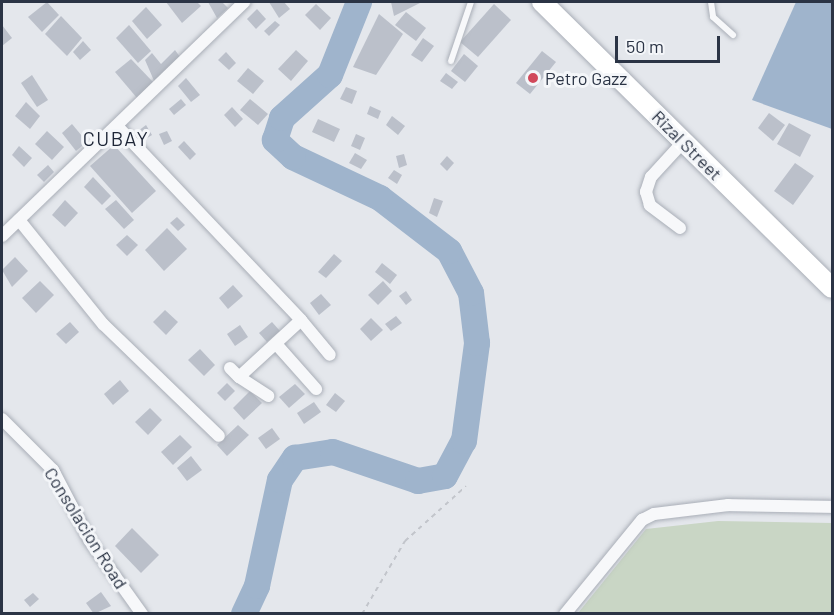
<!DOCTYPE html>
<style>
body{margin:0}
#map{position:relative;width:834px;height:615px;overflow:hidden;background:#e4e7ec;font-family:Barlow,sans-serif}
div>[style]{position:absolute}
.green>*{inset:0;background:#c9d6c5}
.water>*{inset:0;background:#9fb4cc}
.river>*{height:26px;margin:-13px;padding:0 13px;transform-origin:13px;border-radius:13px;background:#9fb4cc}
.building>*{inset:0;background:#bbc0ca}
.path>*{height:2px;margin-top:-1px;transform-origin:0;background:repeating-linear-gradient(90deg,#c2c5cb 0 4.5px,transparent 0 9px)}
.roads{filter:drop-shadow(0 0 2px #a9aeb7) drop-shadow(0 0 2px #a9aeb7)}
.service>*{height:6px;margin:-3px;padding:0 3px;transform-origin:3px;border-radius:3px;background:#f7f8fa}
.minor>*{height:12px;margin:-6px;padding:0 6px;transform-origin:6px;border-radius:6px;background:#f7f8fa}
.primary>*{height:20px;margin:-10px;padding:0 10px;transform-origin:10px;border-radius:10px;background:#fff}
.dots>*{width:16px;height:16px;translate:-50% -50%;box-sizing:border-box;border:3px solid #f4f6f9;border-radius:50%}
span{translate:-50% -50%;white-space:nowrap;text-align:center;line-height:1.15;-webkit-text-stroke:6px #f4f6f9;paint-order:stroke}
.poi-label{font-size:18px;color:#2b3445}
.left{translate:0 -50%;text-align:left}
.street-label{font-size:18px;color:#2b3445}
.neighbourhood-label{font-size:20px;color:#1d2536;letter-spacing:1.5px}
.frame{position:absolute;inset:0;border:3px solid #2b3445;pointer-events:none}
.scale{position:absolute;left:615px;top:36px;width:105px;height:27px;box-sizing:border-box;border:3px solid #2b3445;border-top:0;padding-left:8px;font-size:18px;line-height:21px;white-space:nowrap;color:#2b3445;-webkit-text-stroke:4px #f4f6f9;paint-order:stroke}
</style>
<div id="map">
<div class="green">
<div style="clip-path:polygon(718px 521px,832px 523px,832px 613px,578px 613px,646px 529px)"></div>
</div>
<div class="water">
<div style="clip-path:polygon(352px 2px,370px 2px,344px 65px,327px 85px,321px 79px)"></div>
<div style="clip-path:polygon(796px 2px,832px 2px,832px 129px,752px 100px)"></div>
</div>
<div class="river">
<div style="left:244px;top:614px;width:31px;rotate:-65deg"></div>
<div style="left:257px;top:586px;width:108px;rotate:-77.8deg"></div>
<div style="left:280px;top:480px;width:27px;rotate:-56deg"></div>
<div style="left:295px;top:458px;width:38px;rotate:-9deg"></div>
<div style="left:333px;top:452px;width:90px;rotate:18.8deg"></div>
<div style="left:418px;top:481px;width:27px;rotate:-10deg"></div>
<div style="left:445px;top:476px;width:40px;rotate:-62deg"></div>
<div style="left:464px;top:441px;width:99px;rotate:-82.4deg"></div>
<div style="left:477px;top:343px;width:50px;rotate:-96.8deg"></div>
<div style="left:471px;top:293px;width:47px;rotate:-117.6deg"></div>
<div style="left:449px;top:251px;width:87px;rotate:-142.5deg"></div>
<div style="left:380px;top:198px;width:96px;rotate:-154.8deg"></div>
<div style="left:293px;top:157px;width:25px;rotate:-137deg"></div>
<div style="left:275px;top:140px;width:23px;rotate:-72deg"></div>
<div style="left:282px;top:118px;width:64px;rotate:-41.9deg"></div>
<div style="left:330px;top:75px;width:79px;rotate:-68.3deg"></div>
</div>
<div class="building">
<div style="clip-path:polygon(47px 2px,59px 15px,42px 32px,28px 17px)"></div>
<div style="clip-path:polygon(166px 2px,197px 2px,201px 6px,182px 23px)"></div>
<div style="clip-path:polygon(208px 2px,222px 2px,228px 8px,217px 18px)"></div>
<div style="clip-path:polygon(269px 2px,284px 2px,290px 9px,279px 18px)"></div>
<div style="clip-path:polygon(391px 2px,422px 2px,394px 16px)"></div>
<div style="clip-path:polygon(316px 4px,331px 18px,320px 30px,305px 15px)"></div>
<div style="clip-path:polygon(494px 4px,511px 20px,478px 57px,460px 42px)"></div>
<div style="clip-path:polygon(146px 7px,162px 25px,147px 39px,132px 21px)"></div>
<div style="clip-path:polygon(257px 9px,266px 19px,256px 29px,247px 19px)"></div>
<div style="clip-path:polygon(406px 12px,426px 28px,416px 41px,395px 25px)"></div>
<div style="clip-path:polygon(379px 14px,403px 34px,376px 75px,353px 67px)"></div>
<div style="clip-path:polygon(61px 16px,82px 38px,67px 56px,45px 34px)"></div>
<div style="clip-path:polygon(275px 21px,280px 25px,269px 36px,264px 31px)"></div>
<div style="clip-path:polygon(2px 25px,12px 38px,2px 46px)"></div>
<div style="clip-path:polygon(129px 25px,151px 51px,138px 63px,116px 38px)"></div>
<div style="clip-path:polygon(423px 38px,434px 46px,422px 62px,411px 55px)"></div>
<div style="clip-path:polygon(83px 41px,91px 50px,80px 60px,73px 52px)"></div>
<div style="clip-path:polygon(175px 50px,180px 57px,155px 83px,145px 60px,152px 53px,161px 64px)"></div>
<div style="clip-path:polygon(296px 50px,308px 61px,291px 81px,278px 69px)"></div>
<div style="clip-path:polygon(542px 51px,556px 62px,530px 94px,516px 83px)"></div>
<div style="clip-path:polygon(226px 52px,236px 63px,229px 70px,218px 60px)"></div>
<div style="clip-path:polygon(464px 54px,478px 66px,465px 82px,451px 71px)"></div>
<div style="clip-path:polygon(131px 59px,153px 82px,137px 98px,115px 72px)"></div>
<div style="clip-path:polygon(248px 68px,264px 81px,253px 94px,237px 81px)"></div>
<div style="clip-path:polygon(446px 73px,458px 82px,452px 89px,440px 81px)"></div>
<div style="clip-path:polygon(32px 75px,48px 100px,37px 107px,21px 83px)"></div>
<div style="clip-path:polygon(186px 78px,200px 95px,191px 102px,178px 86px)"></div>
<div style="clip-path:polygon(346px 87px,357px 91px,352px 104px,340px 99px)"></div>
<div style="clip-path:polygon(181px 99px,186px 105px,174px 115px,169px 109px)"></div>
<div style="clip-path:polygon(250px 99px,268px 114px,258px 125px,240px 110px)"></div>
<div style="clip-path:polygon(26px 102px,40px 116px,30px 129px,15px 116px)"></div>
<div style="clip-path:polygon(370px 106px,381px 111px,378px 119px,367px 114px)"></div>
<div style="clip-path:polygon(232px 107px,243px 119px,235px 127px,224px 115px)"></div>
<div style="clip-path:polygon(769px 113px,785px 125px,773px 141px,758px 128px)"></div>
<div style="clip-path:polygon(392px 116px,405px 126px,398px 135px,386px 125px)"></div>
<div style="clip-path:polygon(318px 119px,340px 129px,334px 142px,312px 132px)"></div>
<div style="clip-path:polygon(789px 123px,811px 135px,800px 157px,777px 144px)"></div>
<div style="clip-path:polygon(72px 124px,87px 142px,76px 151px,62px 133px)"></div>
<div style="clip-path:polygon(146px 125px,152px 135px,144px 140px,138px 131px)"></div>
<div style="clip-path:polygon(47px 131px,64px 147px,52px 160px,35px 144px)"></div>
<div style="clip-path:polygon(167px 131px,172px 141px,164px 145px,159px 134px)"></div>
<div style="clip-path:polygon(356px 134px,365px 138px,360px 150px,351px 146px)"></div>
<div style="clip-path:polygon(184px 141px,196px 154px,190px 160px,178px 147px)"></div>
<div style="clip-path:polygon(114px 145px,156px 191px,132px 213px,90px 166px)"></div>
<div style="clip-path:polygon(19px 146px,32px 158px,24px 167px,12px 155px)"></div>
<div style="clip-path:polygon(355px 153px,367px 160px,361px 169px,349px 163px)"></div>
<div style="clip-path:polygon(404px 154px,407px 165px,399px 168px,396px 156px)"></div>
<div style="clip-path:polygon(447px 156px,454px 163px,447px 171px,440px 164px)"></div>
<div style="clip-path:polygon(795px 163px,814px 176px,793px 205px,774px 191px)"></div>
<div style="clip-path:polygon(48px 165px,54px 172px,44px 182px,37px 175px)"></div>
<div style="clip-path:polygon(394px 170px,402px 175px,397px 184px,388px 178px)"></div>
<div style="clip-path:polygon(93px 177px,111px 196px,102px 205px,84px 187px)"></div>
<div style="clip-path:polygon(434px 198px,443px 201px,437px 217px,429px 213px)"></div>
<div style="clip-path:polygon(65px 200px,78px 213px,65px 227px,52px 215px)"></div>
<div style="clip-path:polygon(116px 200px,134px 220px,124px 229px,105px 209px)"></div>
<div style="clip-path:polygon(177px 217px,185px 225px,178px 231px,170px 223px)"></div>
<div style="clip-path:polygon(167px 228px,187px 249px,164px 271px,145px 250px)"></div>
<div style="clip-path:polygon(127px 235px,138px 245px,127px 256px,116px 245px)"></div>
<div style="clip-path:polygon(334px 254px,342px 261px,326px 278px,318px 272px)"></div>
<div style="clip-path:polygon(15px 257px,28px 271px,12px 287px,2px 270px)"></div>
<div style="clip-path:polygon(382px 263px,397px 275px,390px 284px,375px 272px)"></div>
<div style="clip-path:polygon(40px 281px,54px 295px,36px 313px,22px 298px)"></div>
<div style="clip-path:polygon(383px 281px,392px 291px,378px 305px,368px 295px)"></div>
<div style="clip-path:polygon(233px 285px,243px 296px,228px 309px,219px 298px)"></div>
<div style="clip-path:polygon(406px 291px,412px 300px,406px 305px,399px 296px)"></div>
<div style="clip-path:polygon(321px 294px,331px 305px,319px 315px,310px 303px)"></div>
<div style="clip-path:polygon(165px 310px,178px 322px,166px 335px,153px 322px)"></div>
<div style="clip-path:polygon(396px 316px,402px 323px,391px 331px,385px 324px)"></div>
<div style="clip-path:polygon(371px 318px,383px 330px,371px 341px,360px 329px)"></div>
<div style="clip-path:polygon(70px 322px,79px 332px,66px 344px,56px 334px)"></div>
<div style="clip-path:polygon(272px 322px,280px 331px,267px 342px,259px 333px)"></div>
<div style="clip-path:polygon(240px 325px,248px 337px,235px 346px,227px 334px)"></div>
<div style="clip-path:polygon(200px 349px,215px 365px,204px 376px,188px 360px)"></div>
<div style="clip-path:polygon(120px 380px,129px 391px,113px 405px,104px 394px)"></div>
<div style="clip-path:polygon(227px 383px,235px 391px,225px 401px,217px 393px)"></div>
<div style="clip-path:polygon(295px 384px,305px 394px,289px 408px,279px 397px)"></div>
<div style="clip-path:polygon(250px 391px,262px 403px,244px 420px,233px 408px)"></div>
<div style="clip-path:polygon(335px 393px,345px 401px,336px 412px,326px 405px)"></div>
<div style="clip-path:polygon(314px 402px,321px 412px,304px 424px,297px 413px)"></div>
<div style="clip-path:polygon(150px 408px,162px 420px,148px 435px,135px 422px)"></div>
<div style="clip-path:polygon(238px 425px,249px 435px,227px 456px,217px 445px)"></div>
<div style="clip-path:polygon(272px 428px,280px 439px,266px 449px,258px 438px)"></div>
<div style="clip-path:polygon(180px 435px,192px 447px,173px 465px,161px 452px)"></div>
<div style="clip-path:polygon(191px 456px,202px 470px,187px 481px,177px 468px)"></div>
<div style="clip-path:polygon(132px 528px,159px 555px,141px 573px,115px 546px)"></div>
<div style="clip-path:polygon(101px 592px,111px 606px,94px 614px,86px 603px)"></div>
<div style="clip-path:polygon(33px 593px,39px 599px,30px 607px,24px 600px)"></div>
</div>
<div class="path">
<div style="left:362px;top:614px;width:85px;rotate:-59.5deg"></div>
<div style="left:405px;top:541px;width:82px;rotate:-42deg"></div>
</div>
<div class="roads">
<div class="service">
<div style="left:711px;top:2px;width:15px;rotate:82deg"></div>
<div style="left:713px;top:17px;width:27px;rotate:42deg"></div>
<div style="left:451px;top:61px;width:62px;rotate:-71.3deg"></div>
</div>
<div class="minor">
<div style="left:117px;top:126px;width:267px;rotate:46.5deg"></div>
<div style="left:301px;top:320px;width:84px;rotate:137.4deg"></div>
<div style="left:239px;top:377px;width:35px;rotate:33deg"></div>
<div style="left:19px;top:220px;width:134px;rotate:51.1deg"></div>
<div style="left:103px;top:324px;width:161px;rotate:44deg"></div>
<div style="left:680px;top:228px;width:38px;rotate:-143deg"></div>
<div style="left:650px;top:205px;width:14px;rotate:-107deg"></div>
<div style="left:646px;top:192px;width:16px;rotate:-72deg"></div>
<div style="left:651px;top:177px;width:49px;rotate:-47.5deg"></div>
<div style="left:2px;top:236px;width:337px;rotate:-44deg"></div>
<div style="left:301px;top:320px;width:45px;rotate:50.4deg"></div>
<div style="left:277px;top:345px;width:59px;rotate:48.4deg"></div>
<div style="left:230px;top:368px;width:13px;rotate:45deg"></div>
<div style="left:2px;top:419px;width:72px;rotate:45deg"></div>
<div style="left:53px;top:470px;width:80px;rotate:62.5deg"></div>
<div style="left:90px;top:541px;width:90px;rotate:54.5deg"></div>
<div style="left:565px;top:614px;width:122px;rotate:-50.7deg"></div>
<div style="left:642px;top:520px;width:13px;rotate:-27deg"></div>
<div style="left:654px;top:514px;width:75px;rotate:-6.9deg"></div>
<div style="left:728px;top:505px;width:104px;rotate:1.1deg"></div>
</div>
<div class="primary">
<div style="left:542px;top:2px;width:407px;rotate:44.6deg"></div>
</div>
</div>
<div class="dots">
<div style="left:533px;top:78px;background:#d1495b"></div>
</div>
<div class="poi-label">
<span class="left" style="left:545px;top:78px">Petro Gazz</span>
</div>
<div class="street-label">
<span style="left:687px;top:145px;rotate:45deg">Rizal Street</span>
<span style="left:86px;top:528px;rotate:58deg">Consolacion Road</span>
</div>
<div class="neighbourhood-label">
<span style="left:116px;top:138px">CUBAY</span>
</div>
<div class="frame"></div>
<div class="scale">50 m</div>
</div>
